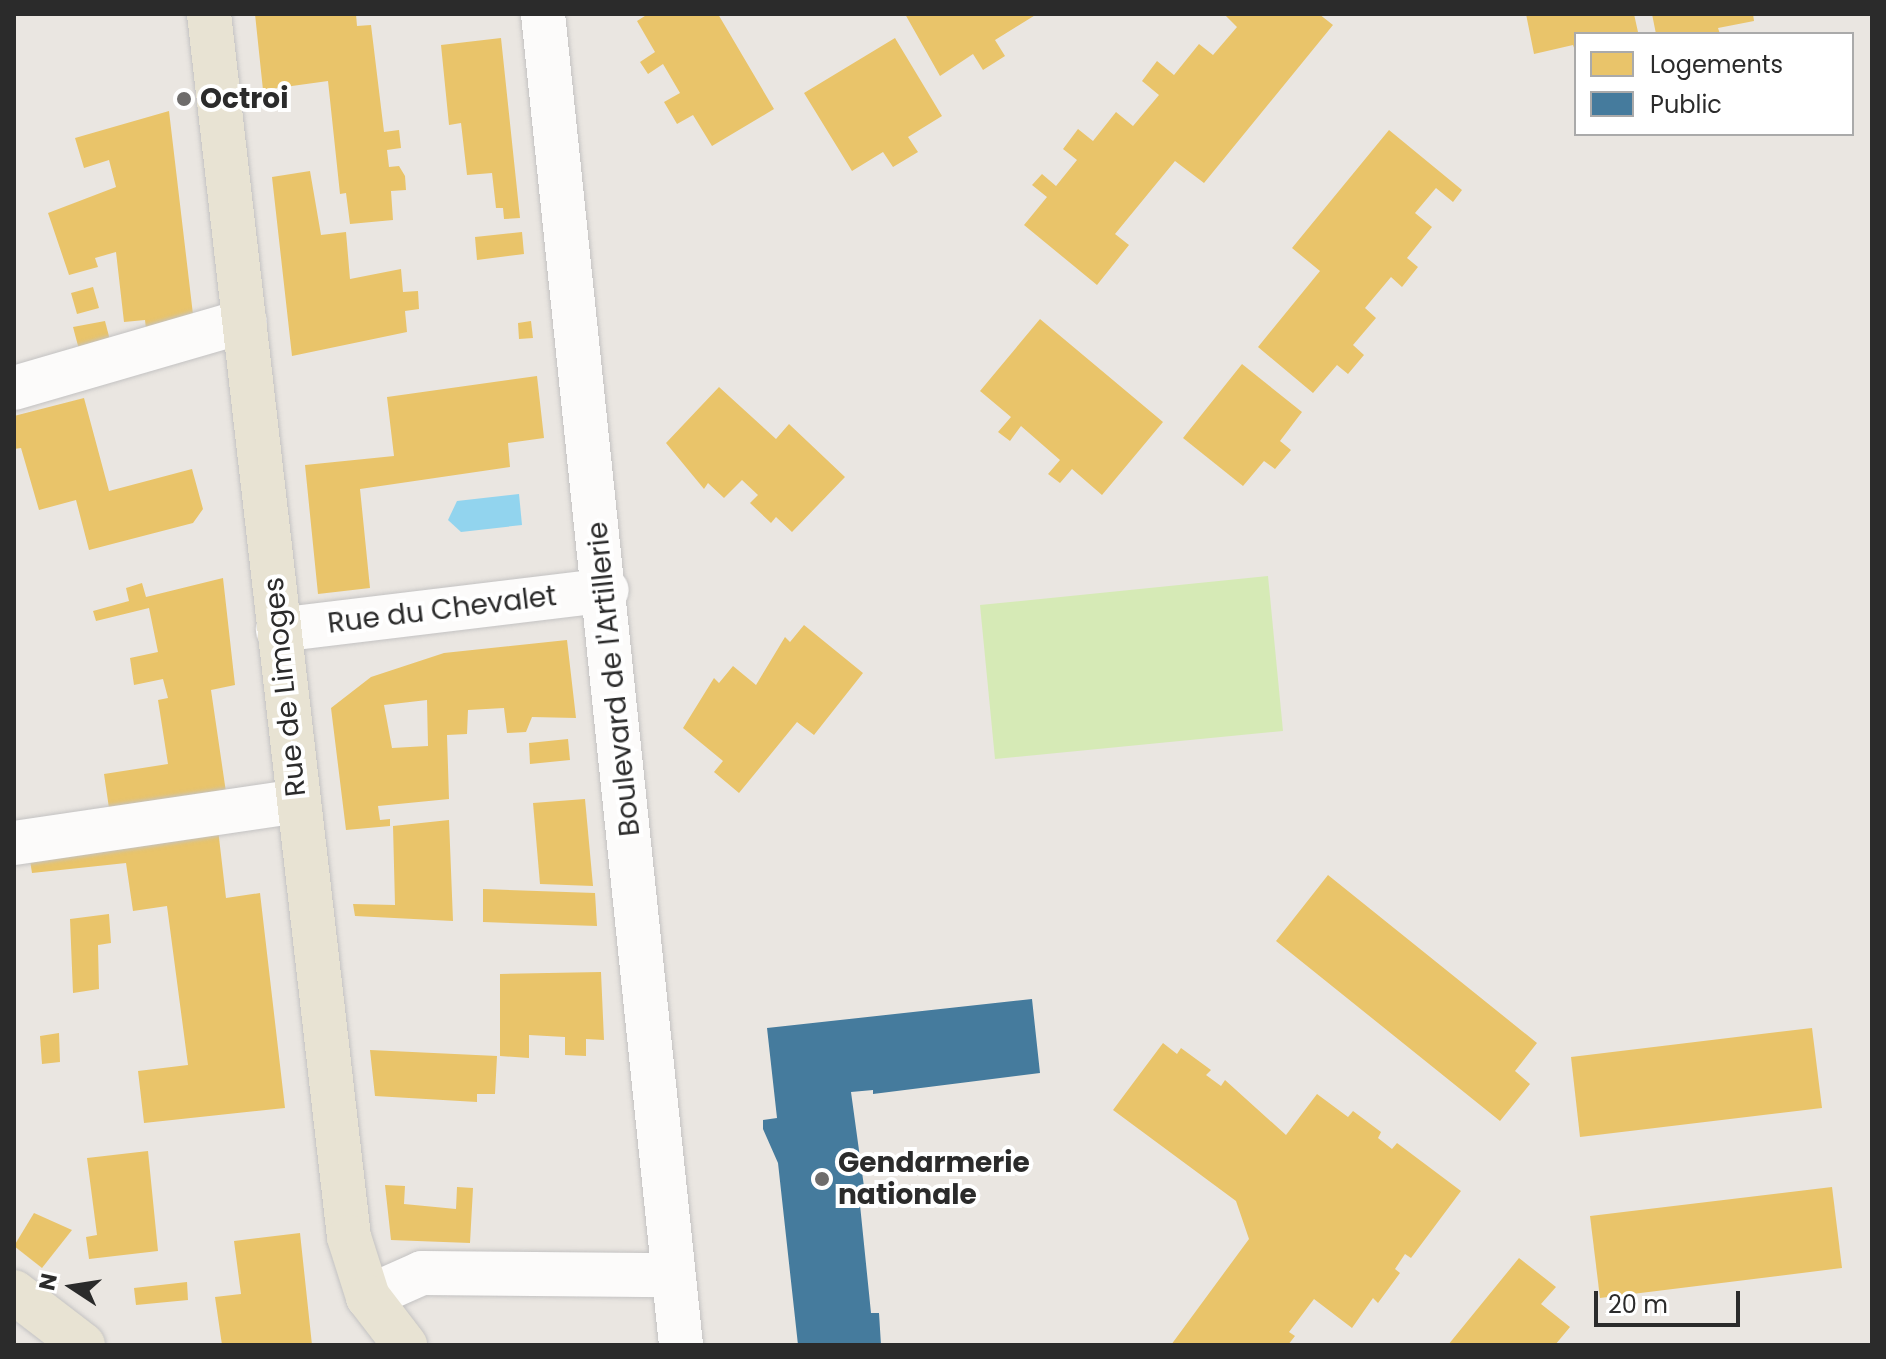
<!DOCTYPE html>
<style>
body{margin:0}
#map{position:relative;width:1886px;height:1359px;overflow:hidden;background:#eae6e1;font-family:Poppins,sans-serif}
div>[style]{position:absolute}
.pitch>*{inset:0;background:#d6eab6}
.water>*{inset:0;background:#92d4ee}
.homes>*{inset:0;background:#e9c46a}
.public>*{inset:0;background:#457b9d}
.roads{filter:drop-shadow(0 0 2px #c3c2c2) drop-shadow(0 0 2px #c3c2c2)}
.minor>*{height:44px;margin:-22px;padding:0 22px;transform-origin:22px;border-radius:22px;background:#fcfbfa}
.major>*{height:44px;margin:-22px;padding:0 22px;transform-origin:22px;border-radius:22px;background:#e8e3d3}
.dots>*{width:22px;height:22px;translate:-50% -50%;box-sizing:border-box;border:4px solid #fff;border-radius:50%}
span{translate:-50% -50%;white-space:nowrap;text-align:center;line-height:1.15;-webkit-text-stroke:8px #fff;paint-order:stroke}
.poi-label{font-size:28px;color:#2b2b2b;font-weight:700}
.left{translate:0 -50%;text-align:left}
.street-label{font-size:28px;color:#2b2b2b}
.frame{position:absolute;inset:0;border:16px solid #2b2b2b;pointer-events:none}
.legend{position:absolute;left:1574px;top:32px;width:280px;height:104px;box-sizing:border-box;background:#fff;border:2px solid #aaa;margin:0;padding:10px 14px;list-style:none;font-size:24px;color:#2b2b2b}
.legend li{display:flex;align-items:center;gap:16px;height:40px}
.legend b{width:40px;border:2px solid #aaa}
.north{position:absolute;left:32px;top:1247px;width:80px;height:80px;-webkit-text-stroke:6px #fff;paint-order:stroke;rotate:282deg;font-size:22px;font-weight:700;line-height:32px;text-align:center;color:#2b2b2b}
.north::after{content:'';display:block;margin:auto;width:28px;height:36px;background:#2b2b2b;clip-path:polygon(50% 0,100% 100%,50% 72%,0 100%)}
.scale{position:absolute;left:1594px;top:1291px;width:146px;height:36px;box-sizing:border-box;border:4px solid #2b2b2b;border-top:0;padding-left:10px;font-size:24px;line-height:28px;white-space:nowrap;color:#2b2b2b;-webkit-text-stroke:6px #fff;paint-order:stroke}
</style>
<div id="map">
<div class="pitch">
<div style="clip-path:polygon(1268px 576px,1283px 731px,995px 759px,980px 605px)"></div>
</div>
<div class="water">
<div style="clip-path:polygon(519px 494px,522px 525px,461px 532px,448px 520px,457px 501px)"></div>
</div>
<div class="homes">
<div style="clip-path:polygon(255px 14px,356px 14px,357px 26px,371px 25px,384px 132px,399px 130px,401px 148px,387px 150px,389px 167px,399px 166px,405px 176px,406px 190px,391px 191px,393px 220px,350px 224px,346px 193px,340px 194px,328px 81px,263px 90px)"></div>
<div style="clip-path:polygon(648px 14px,718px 14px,774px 109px,712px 146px,693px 115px,677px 124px,664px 102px,680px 93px,663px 64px,648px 74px,640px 62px,655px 52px,637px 21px)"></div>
<div style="clip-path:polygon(905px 14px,1037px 14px,995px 40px,1005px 56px,983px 70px,973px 54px,940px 76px)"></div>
<div style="clip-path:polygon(1224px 14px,1319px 14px,1333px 25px,1204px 183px,1175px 161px,1115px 234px,1129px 245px,1097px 285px,1024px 225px,1047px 197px,1032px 185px,1042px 174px,1056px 186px,1077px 160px,1063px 149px,1078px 129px,1093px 141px,1116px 112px,1133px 126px,1159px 95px,1142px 81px,1157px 61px,1174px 75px,1199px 44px,1213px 55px,1237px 27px)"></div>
<div style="clip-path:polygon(1526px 14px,1634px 14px,1638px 32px,1576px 34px,1576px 53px,1573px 45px,1534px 54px)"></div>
<div style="clip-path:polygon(1652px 14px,1753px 14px,1754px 21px,1718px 28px,1720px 34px,1656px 34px)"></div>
<div style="clip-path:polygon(501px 38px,520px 218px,504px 219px,503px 208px,496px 208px,492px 173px,467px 175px,461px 123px,449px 125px,441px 45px)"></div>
<div style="clip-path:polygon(895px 38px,942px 116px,908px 137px,918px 152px,893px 167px,883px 152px,852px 171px,804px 93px)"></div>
<div style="clip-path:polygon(169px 111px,194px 323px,147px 337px,145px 320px,124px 322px,116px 252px,95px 258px,98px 267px,69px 275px,48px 213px,116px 187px,109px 160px,84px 168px,75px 138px)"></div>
<div style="clip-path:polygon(1389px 130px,1462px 190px,1453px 202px,1436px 188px,1415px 213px,1432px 227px,1407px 258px,1418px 267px,1402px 287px,1391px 277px,1365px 308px,1376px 318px,1353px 345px,1364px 355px,1348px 374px,1337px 365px,1313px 393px,1258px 347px,1320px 271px,1292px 248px)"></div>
<div style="clip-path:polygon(310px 171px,321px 235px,346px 232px,350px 279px,401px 269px,403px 292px,418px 291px,419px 309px,405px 311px,407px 332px,292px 356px,272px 177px)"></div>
<div style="clip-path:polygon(522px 232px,524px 254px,477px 260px,475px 237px)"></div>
<div style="clip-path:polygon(93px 287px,99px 308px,77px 314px,71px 293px)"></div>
<div style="clip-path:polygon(1040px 319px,1163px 422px,1102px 495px,1072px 469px,1060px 483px,1048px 474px,1060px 460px,1021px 426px,1010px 441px,998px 432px,1011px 417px,980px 391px)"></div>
<div style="clip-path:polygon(105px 321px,112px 348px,81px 357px,73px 327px)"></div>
<div style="clip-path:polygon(531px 321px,533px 338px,519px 339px,518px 323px)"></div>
<div style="clip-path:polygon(1242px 364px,1302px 412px,1280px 441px,1291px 450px,1275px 469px,1264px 461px,1243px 486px,1183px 438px)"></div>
<div style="clip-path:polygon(537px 376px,544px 438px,508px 443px,510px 467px,360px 489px,370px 588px,318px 594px,305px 465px,394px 456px,387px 397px)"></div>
<div style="clip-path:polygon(719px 387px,776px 439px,789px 424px,845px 477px,792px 532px,776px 517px,771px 523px,750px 503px,758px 495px,742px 480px,724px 498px,708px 483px,704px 489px,666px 443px)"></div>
<div style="clip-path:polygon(84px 398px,109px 491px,192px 469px,203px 509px,193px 523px,89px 550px,76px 500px,39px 510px,21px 448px,14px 449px,14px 416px)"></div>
<div style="clip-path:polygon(223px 578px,235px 685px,211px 690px,227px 799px,110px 815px,104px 774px,168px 764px,158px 700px,168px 698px,163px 679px,134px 685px,130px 658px,158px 652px,149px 608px,96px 621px,93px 611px,129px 601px,126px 588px,142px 583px,146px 597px)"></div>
<div style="clip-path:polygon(804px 625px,863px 673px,814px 735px,797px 722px,739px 793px,714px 772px,723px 761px,683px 728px,714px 678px,719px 683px,733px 666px,756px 685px,785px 637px,790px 642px)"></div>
<div style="clip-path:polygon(evenodd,567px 640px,576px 718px,532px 717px,526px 732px,507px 733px,504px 708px,468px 710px,467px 734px,447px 735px,449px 799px,378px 806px,380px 820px,390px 819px,390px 826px,346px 830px,331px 708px,371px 677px,444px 653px,567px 640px,427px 700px,428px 746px,392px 748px,384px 705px,427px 700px)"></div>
<div style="clip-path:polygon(568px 739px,570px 760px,530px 764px,529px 743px)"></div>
<div style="clip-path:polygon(585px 799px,593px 886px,540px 884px,533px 803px)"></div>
<div style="clip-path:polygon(449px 820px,453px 921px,355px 916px,353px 904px,395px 905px,393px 826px)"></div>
<div style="clip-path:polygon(218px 829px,226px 898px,260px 893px,285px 1108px,144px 1123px,138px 1071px,188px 1065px,167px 906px,133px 911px,126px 863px,32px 873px,29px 854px)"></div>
<div style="clip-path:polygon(1328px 875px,1537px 1043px,1515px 1071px,1530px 1084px,1500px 1121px,1276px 941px)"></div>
<div style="clip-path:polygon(483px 889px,595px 893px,597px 926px,483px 922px)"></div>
<div style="clip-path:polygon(109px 914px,111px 943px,98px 945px,99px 989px,73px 993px,70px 919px)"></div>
<div style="clip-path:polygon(601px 972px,604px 1040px,586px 1039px,586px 1056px,565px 1055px,565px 1037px,529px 1035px,529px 1058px,500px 1056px,500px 974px)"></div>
<div style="clip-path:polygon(1812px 1028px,1822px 1108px,1580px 1137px,1571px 1057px)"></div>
<div style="clip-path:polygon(59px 1033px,60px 1062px,42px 1064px,40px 1036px)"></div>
<div style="clip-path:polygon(1163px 1043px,1177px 1054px,1181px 1048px,1211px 1070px,1206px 1075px,1221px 1086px,1225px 1080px,1286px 1135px,1317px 1094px,1348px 1117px,1353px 1111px,1381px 1132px,1378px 1138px,1392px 1149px,1397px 1143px,1461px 1191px,1411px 1258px,1405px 1254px,1395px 1269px,1400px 1273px,1378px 1303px,1373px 1298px,1352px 1328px,1314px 1299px,1289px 1332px,1295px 1336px,1288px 1345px,1171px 1345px,1249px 1239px,1236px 1201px,1113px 1110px)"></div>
<div style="clip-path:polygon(370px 1050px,497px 1056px,495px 1094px,477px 1094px,477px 1102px,375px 1096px)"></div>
<div style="clip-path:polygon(148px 1151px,158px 1251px,89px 1259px,86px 1237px,97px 1235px,87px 1158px)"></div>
<div style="clip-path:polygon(385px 1185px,405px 1186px,404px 1204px,456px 1209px,457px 1187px,473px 1188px,470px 1243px,391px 1240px)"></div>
<div style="clip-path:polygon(1832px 1187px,1842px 1268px,1600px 1298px,1590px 1216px)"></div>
<div style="clip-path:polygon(34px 1213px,72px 1230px,42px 1268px,14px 1246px)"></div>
<div style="clip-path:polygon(300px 1233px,312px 1345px,222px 1345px,215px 1297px,241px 1294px,234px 1241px)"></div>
<div style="clip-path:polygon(1519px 1258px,1556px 1287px,1541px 1304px,1570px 1327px,1555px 1345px,1448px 1345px)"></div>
<div style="clip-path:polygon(187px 1282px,188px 1300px,136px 1305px,134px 1288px)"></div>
</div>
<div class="public">
<div style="clip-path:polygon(1032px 999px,1040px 1073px,873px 1094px,873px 1090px,851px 1092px,865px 1194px,859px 1195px,871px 1313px,879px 1313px,881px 1345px,798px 1345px,778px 1163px,763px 1129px,763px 1120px,777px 1118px,767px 1028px)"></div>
</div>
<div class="roads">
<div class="minor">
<div style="left:543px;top:14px;width:1338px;rotate:84.08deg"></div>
<div style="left:14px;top:388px;width:240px;rotate:-16.2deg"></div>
<div style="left:278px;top:630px;width:331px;rotate:-6.9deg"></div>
<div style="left:14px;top:843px;width:286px;rotate:-8.4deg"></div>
<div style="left:368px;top:1297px;width:59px;rotate:-24deg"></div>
<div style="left:422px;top:1273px;width:251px;rotate:0.5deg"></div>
</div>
<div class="major">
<div style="left:209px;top:14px;width:1231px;rotate:83.47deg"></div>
<div style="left:349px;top:1237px;width:63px;rotate:72.4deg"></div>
<div style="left:368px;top:1297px;width:61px;rotate:52.4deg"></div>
<div style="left:14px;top:1292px;width:87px;rotate:37.5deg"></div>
</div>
</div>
<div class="dots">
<div style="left:184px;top:99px;background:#6e6c6b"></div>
<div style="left:822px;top:1179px;background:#6e6c6b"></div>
</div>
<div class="poi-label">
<span class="left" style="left:200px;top:99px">Octroi</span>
<span class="left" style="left:838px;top:1179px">Gendarmerie<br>nationale</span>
</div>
<div class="street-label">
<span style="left:442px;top:610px;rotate:-7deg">Rue du Chevalet</span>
<span style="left:614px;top:679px;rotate:-96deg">Boulevard de l'Artillerie</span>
<span style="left:285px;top:687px;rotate:-96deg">Rue de Limoges</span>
</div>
<div class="frame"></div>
<ul class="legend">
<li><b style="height:22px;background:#e9c46a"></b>Logements</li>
<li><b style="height:22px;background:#457b9d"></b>Public</li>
</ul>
<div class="north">N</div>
<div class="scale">20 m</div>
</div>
